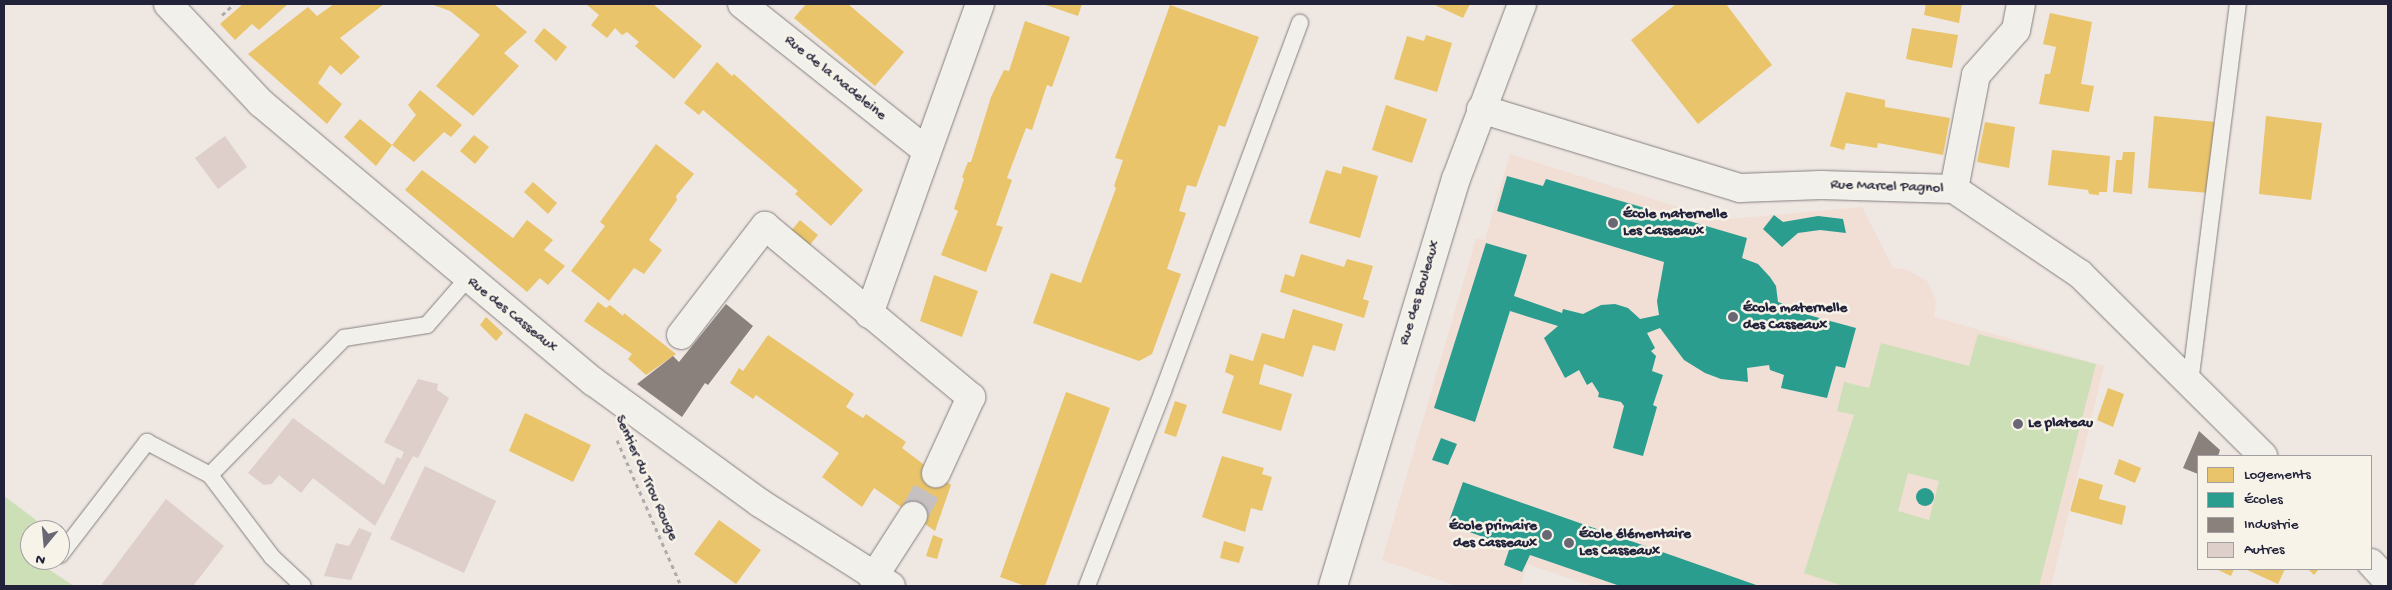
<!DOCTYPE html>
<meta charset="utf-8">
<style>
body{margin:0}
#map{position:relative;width:2392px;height:590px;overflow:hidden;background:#efe7e1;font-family:"Gochi Hand",sans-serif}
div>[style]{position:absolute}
.built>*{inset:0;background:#f1ded5}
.green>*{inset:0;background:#ccdfb7}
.homes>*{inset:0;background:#e9c46a}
.schools>*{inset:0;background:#2a9d8f}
.round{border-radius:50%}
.industry>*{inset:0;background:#8a817c}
.building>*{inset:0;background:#decfcb}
.minor-tunnel>*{height:28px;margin-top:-14px;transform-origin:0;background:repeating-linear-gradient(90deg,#c6c0c0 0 28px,transparent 0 42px)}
.path>*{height:3px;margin-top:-1.5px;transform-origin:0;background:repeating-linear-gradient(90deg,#adabab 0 4px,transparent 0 8px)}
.roads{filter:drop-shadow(0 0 1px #837f81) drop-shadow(0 0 1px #837f81)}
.service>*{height:16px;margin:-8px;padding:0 8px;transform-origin:8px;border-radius:8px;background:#f2f0eb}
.minor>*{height:28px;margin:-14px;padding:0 14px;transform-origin:14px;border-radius:14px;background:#f2f0eb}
.tertiary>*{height:28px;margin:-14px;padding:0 14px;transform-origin:14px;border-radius:14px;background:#f2f0eb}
.dots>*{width:14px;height:14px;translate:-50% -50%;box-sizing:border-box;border:2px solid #f7f3e8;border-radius:50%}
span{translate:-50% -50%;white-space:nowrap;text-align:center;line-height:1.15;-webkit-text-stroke:5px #f7f3e8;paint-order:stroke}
.street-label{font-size:15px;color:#22223b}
.poi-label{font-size:15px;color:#22223b;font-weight:700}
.left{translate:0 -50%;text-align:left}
.right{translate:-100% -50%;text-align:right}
.frame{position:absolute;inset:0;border:5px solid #22223b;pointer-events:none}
.legend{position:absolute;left:2197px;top:455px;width:175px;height:115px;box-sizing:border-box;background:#f7f3e8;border:1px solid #a29fa3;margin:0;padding:6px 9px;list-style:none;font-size:15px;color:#22223b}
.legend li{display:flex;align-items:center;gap:10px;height:25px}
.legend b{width:25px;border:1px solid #a29fa3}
.north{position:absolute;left:20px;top:520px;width:50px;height:50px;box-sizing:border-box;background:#f7f3e8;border:1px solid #a29fa3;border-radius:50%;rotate:197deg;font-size:14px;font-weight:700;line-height:20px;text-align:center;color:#22223b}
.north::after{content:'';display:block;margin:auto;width:18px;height:22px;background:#6a6775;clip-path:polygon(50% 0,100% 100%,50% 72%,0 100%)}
</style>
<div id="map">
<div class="built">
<div style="clip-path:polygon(1510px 154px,1719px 220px,1862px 207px,1893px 268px,1908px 270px,1927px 281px,1936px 300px,1934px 317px,2104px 366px,2051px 586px,1592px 586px,1527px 564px,1520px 586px,1457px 586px,1382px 560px,1476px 239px,1485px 240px)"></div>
</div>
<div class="green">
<div style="clip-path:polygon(evenodd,1978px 334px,2096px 364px,2039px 586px,1843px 586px,1804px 573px,1854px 415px,1837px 411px,1844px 382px,1869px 388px,1881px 343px,1969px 366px,1978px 334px,1908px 473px,1939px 481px,1929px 520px,1898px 511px,1908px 473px)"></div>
<div style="clip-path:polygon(4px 496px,40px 523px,40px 530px,30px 530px,30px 560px,39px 560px,39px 563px,74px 586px,4px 586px)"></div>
</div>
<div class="homes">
<div style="clip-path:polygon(243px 4px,288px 4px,259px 30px,252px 24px,235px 40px,220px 24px)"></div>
<div style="clip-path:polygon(334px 4px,384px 4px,340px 38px,360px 57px,341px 75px,330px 65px,318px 83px,342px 104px,327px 124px,248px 54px,308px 7px,317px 16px)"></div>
<div style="clip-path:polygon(431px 4px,494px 4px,527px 32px,504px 53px,519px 66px,473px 116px,436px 86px,480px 35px,450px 11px)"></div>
<div style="clip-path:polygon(586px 4px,653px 4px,702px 46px,674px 79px,635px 46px,639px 42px,627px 32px,622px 35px,615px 28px,607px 38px,591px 25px,599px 15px)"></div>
<div style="clip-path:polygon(806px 4px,848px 4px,904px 52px,875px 86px,794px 18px)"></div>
<div style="clip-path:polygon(1043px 4px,1082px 4px,1078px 16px)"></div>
<div style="clip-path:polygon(1433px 4px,1470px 4px,1463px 18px)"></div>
<div style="clip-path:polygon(1676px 4px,1726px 4px,1772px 65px,1698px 124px,1631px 40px)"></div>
<div style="clip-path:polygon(1926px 4px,1962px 4px,1959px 23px,1924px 15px)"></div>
<div style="clip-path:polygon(1170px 5px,1259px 37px,1225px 127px,1219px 125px,1196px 187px,1187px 185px,1179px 211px,1186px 213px,1167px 269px,1181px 274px,1152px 354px,1139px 361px,1033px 323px,1051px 273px,1081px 283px,1116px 188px,1114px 186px,1123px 160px,1115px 158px)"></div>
<div style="clip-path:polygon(2050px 13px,2092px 22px,2081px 84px,2094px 86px,2089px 112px,2039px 104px,2045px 74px,2050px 74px,2056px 47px,2043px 44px)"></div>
<div style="clip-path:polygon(1025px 21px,1070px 37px,1052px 87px,1047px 85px,1032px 130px,1026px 128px,1007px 178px,1012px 180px,996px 225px,1003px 227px,986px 272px,941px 255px,958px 211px,954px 209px,964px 179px,962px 177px,968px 162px,971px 162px,991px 97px,1004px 70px,1009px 71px)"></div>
<div style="clip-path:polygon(544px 28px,567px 47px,556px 61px,534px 41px)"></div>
<div style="clip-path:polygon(1912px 28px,1958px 35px,1952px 68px,1906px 59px)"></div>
<div style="clip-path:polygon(1426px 35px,1452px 43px,1437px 92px,1394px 79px,1407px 36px,1424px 41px)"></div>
<div style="clip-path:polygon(717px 62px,732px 76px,734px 74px,863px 190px,831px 226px,795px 194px,798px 191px,703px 110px,699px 115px,684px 103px)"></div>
<div style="clip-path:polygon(420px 90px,462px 125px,451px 137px,444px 132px,414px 162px,392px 145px,416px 115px,408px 105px)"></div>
<div style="clip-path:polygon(1846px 92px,1885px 100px,1885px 107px,1950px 118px,1943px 155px,1878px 143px,1877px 148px,1846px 143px,1844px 150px,1830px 146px)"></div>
<div style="clip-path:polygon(1386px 105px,1427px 119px,1412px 163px,1372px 150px)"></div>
<div style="clip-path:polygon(2154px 116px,2216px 122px,2209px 193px,2148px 188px)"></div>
<div style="clip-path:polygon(2266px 116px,2322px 123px,2311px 200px,2259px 194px)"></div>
<div style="clip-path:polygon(360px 119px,392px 145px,376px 166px,344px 137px)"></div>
<div style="clip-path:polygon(1985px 122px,2015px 127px,2009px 168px,1977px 162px)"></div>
<div style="clip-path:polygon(474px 135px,489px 147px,475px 164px,460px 151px)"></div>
<div style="clip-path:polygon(656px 144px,694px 174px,676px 196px,677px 200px,649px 240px,662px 250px,644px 274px,634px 268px,609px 301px,571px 271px,605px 226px,600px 222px)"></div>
<div style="clip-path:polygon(2052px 150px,2110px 156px,2107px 192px,2099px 192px,2099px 195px,2089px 194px,2088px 190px,2048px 185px)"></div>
<div style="clip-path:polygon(2123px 152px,2135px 152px,2132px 194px,2113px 192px,2116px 160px,2122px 160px)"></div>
<div style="clip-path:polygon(1343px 166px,1378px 176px,1360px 238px,1309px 223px,1326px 170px,1341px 174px)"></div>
<div style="clip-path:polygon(422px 170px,513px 238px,527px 220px,553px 240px,544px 250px,565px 266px,548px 285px,540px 278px,527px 292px,405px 190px)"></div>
<div style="clip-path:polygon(533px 182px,557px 203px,548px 214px,524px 192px)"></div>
<div style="clip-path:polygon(800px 220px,818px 235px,809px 246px,791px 231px)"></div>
<div style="clip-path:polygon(1301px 254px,1344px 267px,1347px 259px,1373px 266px,1363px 299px,1369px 301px,1364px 318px,1280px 292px,1285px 274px,1294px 277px)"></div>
<div style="clip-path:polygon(934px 275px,978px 291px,962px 337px,920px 321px)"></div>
<div style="clip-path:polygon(598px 302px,606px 308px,610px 305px,623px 316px,624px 313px,676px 354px,646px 375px,628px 359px,632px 354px,584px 321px)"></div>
<div style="clip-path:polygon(1293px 309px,1343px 324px,1335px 351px,1313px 345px,1303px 377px,1264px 364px,1259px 384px,1292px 394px,1281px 431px,1222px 413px,1234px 376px,1225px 372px,1230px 354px,1253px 361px,1262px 333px,1284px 339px)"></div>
<div style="clip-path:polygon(486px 317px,503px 333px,496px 341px,480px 325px)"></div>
<div style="clip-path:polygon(768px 335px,854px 394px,846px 407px,863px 418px,866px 414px,906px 442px,902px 448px,951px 485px,935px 531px,874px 488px,862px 507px,822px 477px,839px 453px,756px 395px,753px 399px,730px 383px,739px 368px,743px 371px)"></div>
<div style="clip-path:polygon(2108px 388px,2124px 394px,2113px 427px,2097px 420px)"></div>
<div style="clip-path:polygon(1066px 392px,1110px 408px,1045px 586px,1025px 586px,1000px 577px)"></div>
<div style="clip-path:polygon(1175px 401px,1187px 405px,1176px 437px,1164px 433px)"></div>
<div style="clip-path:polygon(525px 413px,591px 445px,573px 482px,509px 451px)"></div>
<div style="clip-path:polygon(1222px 456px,1264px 468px,1262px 474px,1272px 477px,1262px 511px,1251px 508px,1245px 532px,1202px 517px)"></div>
<div style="clip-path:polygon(2119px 459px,2141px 468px,2135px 483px,2114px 474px)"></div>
<div style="clip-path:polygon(2079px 478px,2103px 485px,2099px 499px,2126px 506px,2122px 525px,2070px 511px)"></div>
<div style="clip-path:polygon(719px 520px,761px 550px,736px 584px,694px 554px)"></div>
<div style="clip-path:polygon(933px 535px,943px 539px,937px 559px,926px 556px)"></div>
<div style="clip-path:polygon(1224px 541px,1244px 547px,1239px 563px,1220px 558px)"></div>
<div style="clip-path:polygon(2216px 569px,2234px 569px,2231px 576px)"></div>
<div style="clip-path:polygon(2245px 569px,2285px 569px,2278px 584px)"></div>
<div style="clip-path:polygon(2308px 569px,2319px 569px,2314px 575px)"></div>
</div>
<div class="schools">
<div style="clip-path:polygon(1507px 176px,1543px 186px,1546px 179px,1747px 238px,1742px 258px,1758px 264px,1770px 277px,1776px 286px,1778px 302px,1801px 309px,1801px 313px,1856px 328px,1845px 368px,1836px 366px,1827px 398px,1781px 388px,1784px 375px,1770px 370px,1769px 365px,1747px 368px,1748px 382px,1721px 379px,1705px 373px,1684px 360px,1660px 328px,1647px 333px,1655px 348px,1651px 351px,1656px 356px,1652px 371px,1663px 375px,1653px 405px,1657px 407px,1643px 456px,1613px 448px,1624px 406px,1621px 402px,1598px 397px,1599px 393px,1592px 382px,1587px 385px,1579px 370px,1565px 378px,1544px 338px,1558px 326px,1510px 311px,1475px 422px,1434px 408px,1486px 243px,1527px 255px,1514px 296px,1562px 313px,1563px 309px,1583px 314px,1601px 305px,1615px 304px,1628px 308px,1640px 319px,1659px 315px,1657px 301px,1664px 262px,1497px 211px)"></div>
<div style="clip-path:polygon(1774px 215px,1783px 222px,1818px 216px,1843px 219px,1846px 233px,1820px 230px,1798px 233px,1782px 247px,1763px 229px)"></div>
<div style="clip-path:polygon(1441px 438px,1457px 444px,1448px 465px,1432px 460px)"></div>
<div style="clip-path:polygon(1463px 482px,1759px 586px,1620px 586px,1530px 555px,1522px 572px,1504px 565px,1510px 547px,1448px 524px)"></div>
<div class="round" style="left:1916px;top:488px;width:18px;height:18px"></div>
</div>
<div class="industry">
<div style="clip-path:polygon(726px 304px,753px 326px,708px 385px,705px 383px,682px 417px,637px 384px,673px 356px,679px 362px)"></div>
<div style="clip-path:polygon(2199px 431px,2220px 450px,2218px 456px,2198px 456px,2198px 474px,2183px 468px)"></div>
</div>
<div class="building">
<div style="clip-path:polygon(225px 136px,247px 167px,218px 189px,195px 158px)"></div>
<div style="clip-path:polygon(418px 379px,438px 384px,437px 390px,449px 398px,418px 458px,413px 456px,375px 526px,313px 478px,301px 493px,279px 475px,272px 484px,264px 485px,248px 473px,293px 418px,384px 485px,397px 457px,401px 459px,404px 452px,384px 442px)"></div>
<div style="clip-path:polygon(425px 466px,496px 501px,464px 573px,390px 539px)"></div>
<div style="clip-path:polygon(166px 499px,224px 546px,193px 586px,104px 586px,102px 584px)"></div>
<div style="clip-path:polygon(359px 528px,372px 533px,351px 580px,324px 576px,336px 543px,349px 546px)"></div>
</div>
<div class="minor-tunnel">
<div style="left:913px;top:516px;width:49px;rotate:-61.9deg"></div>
</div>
<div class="path">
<div style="left:222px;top:15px;width:16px;rotate:-43deg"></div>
<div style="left:617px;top:440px;width:159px;rotate:66.3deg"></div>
</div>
<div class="roads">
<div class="service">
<div style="left:2190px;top:383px;width:382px;rotate:-82.8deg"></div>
<div style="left:210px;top:475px;width:103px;rotate:52.9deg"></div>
<div style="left:272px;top:557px;width:42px;rotate:43.1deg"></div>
<div style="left:60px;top:555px;width:143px;rotate:-52.4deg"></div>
<div style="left:147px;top:442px;width:71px;rotate:27.6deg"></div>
<div style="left:210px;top:475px;width:192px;rotate:-45.6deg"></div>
<div style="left:344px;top:338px;width:84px;rotate:-8.9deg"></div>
<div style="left:427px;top:325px;width:61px;rotate:-49deg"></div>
<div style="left:1087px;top:586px;width:209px;rotate:-68.7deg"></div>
<div style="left:1163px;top:391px;width:393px;rotate:-69.6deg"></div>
</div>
<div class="minor">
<div style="left:742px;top:4px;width:236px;rotate:38.5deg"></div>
<div style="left:1481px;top:109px;width:271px;rotate:17deg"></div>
<div style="left:1740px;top:188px;width:81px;rotate:-2.1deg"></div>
<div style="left:1821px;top:185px;width:133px;rotate:1.7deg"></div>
<div style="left:1954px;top:189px;width:152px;rotate:34deg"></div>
<div style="left:2080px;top:274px;width:258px;rotate:44.8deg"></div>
<div style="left:1954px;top:189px;width:116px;rotate:-79.1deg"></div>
<div style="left:1976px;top:75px;width:60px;rotate:-48.4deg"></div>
<div style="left:2016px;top:30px;width:26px;rotate:-79deg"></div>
<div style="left:869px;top:314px;width:329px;rotate:-70.3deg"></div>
<div style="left:681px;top:335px;width:138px;rotate:-52.4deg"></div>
<div style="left:765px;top:226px;width:268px;rotate:39.7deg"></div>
<div style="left:971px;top:397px;width:84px;rotate:114.7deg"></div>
<div style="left:2371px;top:563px;width:25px;rotate:47deg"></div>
<div style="left:873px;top:578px;width:74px;rotate:-57.2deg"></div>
<div style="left:1333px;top:586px;width:425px;rotate:-73.2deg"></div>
<div style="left:1456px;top:179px;width:187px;rotate:-69.3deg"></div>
</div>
<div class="tertiary">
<div style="left:168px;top:4px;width:136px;rotate:46.8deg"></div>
<div style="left:261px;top:103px;width:434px;rotate:40deg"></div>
<div style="left:594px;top:382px;width:205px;rotate:36.1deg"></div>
<div style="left:760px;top:503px;width:155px;rotate:32.4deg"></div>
</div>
</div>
<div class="dots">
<div style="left:1613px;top:223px;background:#6a6775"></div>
<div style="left:1733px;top:317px;background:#6a6775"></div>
<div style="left:2018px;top:424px;background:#6a6775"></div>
<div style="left:1547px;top:535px;background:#6a6775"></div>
<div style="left:1569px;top:543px;background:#6a6775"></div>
</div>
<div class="street-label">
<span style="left:835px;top:78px;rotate:39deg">Rue de la Madeleine</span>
<span style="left:1887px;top:187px;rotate:2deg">Rue Marcel Pagnol</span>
<span style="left:1420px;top:293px;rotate:-73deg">Rue des Bouleaux</span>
<span style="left:512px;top:315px;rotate:39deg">Rue des Casseaux</span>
<span style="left:646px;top:478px;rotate:66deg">Sentier du Trou Rouge</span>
</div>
<div class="poi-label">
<span class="left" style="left:1623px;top:223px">École maternelle<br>Les Casseaux</span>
<span class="left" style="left:1743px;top:317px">École maternelle<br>des Casseaux</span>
<span class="left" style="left:2028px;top:424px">Le plateau</span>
<span class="right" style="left:1537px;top:535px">École primaire<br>des Casseaux</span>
<span class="left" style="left:1579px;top:543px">École élémentaire<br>Les Casseaux</span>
</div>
<div class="frame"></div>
<ul class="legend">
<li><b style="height:14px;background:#e9c46a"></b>Logements</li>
<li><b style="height:14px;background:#2a9d8f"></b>Écoles</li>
<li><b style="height:14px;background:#8a817c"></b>Industrie</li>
<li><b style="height:14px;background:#decfcb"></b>Autres</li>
</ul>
<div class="north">N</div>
</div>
